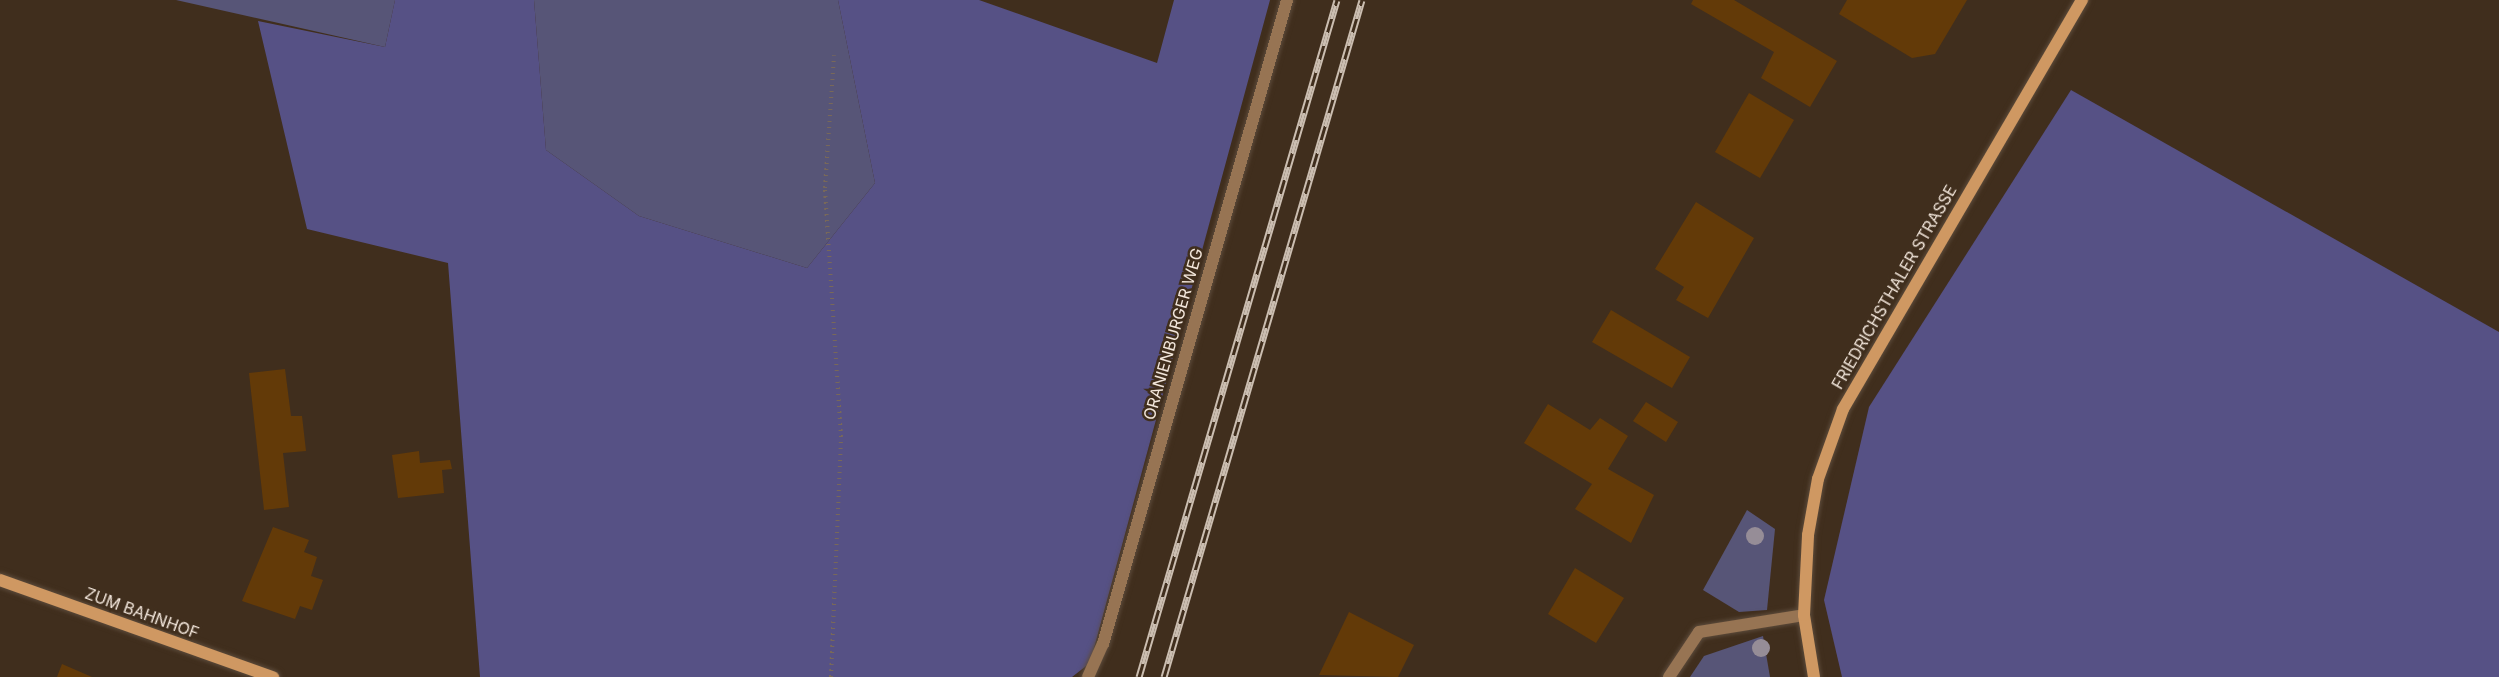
<!DOCTYPE html>
<style>
body{margin:0}
#map{position:relative;width:2499px;height:677px;overflow:hidden;background:#402e1d;font-family:Inter,sans-serif}
div>[style]{position:absolute}
.green>*{inset:0;background:#575577}
.forest>*{inset:0;background:#565185}
.building>*{inset:0;background:#633a08}
.path>*{height:4px;margin-top:-2px;transform-origin:0;background:repeating-linear-gradient(90deg,#786859 0 1.5px,transparent 0 6px)}
.roads{filter:drop-shadow(0 0 2px #5c4b3b) drop-shadow(0 0 2px #5c4b3b)}
.lane>*{height:12px;margin:-6px;padding:0 6px;transform-origin:6px;border-radius:6px;background:#977453}
.street>*{height:12px;margin:-6px;padding:0 6px;transform-origin:6px;border-radius:6px;background:#977453}
.secondary>*{height:12px;margin:-6px;padding:0 6px;transform-origin:6px;border-radius:6px;background:#cf9862}
.rail>*{height:7px;margin-top:-3.5px;transform-origin:0;background:repeating-linear-gradient(90deg,#402e1d 0 14px,#cbbeb1 0 28px);box-sizing:border-box;border-block:2px solid #cbbeb1}
.trees>*{width:18px;height:18px;margin:-9px;border-radius:50%;background:#968d97}
span{translate:-50% -50%;white-space:nowrap;text-align:center;line-height:1.15;-webkit-text-stroke:5px #402e1d;paint-order:stroke}
.street-label{font-size:16px;color:#f2e6db}
</style>
<div id="map">
<div class="green">
<div style="clip-path:polygon(176px 0,395px 0,385px 47px)"></div>
<div style="clip-path:polygon(534px 0,838px 0,875px 183px,807px 268px,639px 216px,546px 150px)"></div>
<div style="clip-path:polygon(1747px 510px,1775px 529px,1767px 610px,1739px 612px,1703px 590px)"></div>
<div style="clip-path:polygon(1763px 636px,1770px 677px,1690px 677px,1704px 656px)"></div>
</div>
<div class="forest">
<div style="clip-path:polygon(395px 0,534px 0,546px 150px,639px 216px,807px 268px,875px 183px,838px 0,979px 0,1157px 63px,1174px 0,1270px 0,1090px 663px,1072px 677px,480px 677px,448px 263px,307px 229px,258px 21px,385px 47px)"></div>
<div style="clip-path:polygon(2071px 90px,2499px 332px,2499px 677px,1842px 677px,1824px 600px,1869px 407px)"></div>
</div>
<div class="building">
<div style="clip-path:polygon(1693px 0,1734px 0,1837px 61px,1810px 107px,1761px 78px,1774px 52px,1691px 4px)"></div>
<div style="clip-path:polygon(1847px 0,1967px 0,1935px 54px,1912px 58px,1839px 14px)"></div>
<div style="clip-path:polygon(1749px 93px,1794px 120px,1760px 178px,1715px 152px)"></div>
<div style="clip-path:polygon(1696px 202px,1754px 238px,1708px 318px,1676px 300px,1684px 287px,1655px 269px)"></div>
<div style="clip-path:polygon(1611px 310px,1690px 357px,1672px 388px,1592px 342px)"></div>
<div style="clip-path:polygon(285px 369px,291px 416px,302px 416px,306px 451px,283px 453px,289px 507px,264px 510px,249px 373px)"></div>
<div style="clip-path:polygon(1646px 402px,1678px 422px,1666px 442px,1633px 421px)"></div>
<div style="clip-path:polygon(1548px 404px,1590px 430px,1600px 418px,1628px 436px,1608px 469px,1654px 495px,1631px 543px,1575px 509px,1592px 484px,1524px 443px)"></div>
<div style="clip-path:polygon(419px 451px,420px 463px,450px 460px,452px 469px,442px 470px,444px 493px,398px 498px,392px 455px)"></div>
<div style="clip-path:polygon(273px 527px,309px 540px,304px 552px,317px 557px,311px 576px,323px 580px,312px 610px,300px 606px,295px 619px,242px 601px)"></div>
<div style="clip-path:polygon(1575px 568px,1624px 598px,1596px 643px,1548px 614px)"></div>
<div style="clip-path:polygon(1349px 612px,1414px 645px,1398px 677px,1319px 675px)"></div>
<div style="clip-path:polygon(62px 664px,92px 677px,57px 677px)"></div>
</div>
<div class="path">
<div style="left:831px;top:677px;width:240px;rotate:-87.6deg"></div>
<div style="left:841px;top:437px;width:250px;rotate:-93.7deg"></div>
<div style="left:825px;top:188px;width:133px;rotate:-86.1deg"></div>
</div>
<div class="roads">
<div class="lane">
<div style="left:1669px;top:677px;width:54px;rotate:-56.3deg"></div>
<div style="left:1699px;top:632px;width:106px;rotate:-9.2deg"></div>
</div>
<div class="street">
<div style="left:1088px;top:677px;width:36px;rotate:-66deg"></div>
<div style="left:1103px;top:644px;width:670px;rotate:-74.05deg"></div>
</div>
<div class="secondary">
<div style="left:0;top:580px;width:290px;rotate:19.6deg"></div>
<div style="left:1814px;top:677px;width:63px;rotate:-99.2deg"></div>
<div style="left:1804px;top:615px;width:80px;rotate:-87.1deg"></div>
<div style="left:1808px;top:535px;width:57px;rotate:-79.9deg"></div>
<div style="left:1818px;top:479px;width:74px;rotate:-70.3deg"></div>
<div style="left:1843px;top:409px;width:474px;rotate:-59.7deg"></div>
</div>
</div>
<div class="rail">
<div style="left:1139px;top:677px;width:705px;rotate:-73.7deg"></div>
<div style="left:1164px;top:677px;width:705px;rotate:-73.7deg"></div>
</div>
<div class="trees">
<div style="left:1755px;top:536px"></div>
<div style="left:1761px;top:648px"></div>
</div>
<div class="street-label">
<span style="left:1894px;top:287px;rotate:-60deg">FRIEDRICHSTHALER STRASSE</span>
<span style="left:1173px;top:334px;rotate:-74deg">ORANIENBURGER WEG</span>
<span style="left:142px;top:613px;rotate:20deg">ZUM BAHNHOF</span>
</div>
</div>
